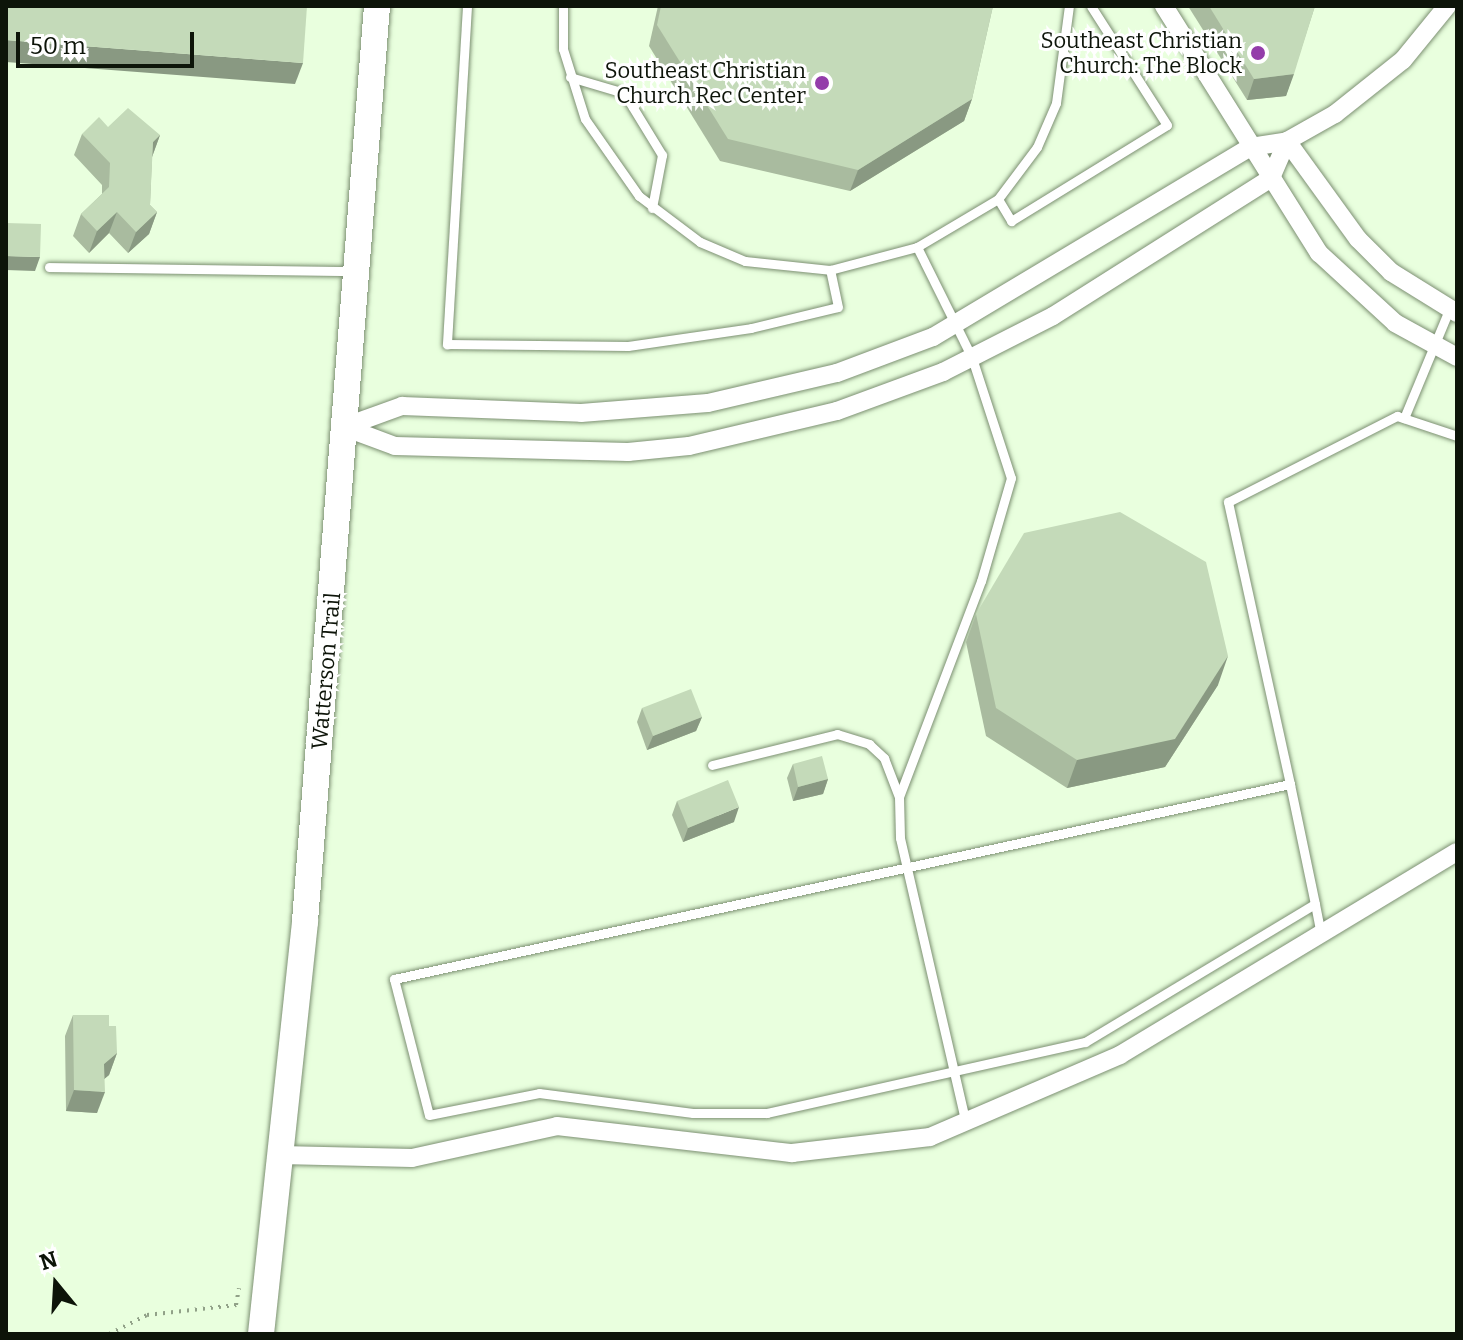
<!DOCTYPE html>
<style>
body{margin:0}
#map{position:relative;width:1463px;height:1340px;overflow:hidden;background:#e9ffde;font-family:Bitter,serif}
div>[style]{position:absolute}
.path>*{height:4px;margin-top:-2px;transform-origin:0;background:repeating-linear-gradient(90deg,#91a188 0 2px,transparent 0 8px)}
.roads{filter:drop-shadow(0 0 2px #7c9072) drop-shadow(0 0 2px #7c9072)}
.service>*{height:9px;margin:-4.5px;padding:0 4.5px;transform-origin:4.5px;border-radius:4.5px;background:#fff}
.minor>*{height:18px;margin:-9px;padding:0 9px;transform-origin:9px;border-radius:9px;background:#fff}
.secondary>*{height:26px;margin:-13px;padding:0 13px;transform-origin:13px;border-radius:13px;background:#fff}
.wall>*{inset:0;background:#a9bb9f}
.shaded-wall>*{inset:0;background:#899982}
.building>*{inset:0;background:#c4dab9}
.dots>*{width:22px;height:22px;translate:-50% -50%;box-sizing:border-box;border:4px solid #fff;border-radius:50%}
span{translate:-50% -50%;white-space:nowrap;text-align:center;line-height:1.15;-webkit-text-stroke:6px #fff;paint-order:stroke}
.poi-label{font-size:22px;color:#0d1409}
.right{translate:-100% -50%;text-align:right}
.street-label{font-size:22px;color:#0d1409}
.frame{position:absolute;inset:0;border:8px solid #0d1409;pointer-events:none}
.north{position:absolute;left:16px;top:1244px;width:80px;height:80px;-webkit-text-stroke:6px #fff;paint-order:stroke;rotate:342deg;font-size:22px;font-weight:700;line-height:32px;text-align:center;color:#0d1409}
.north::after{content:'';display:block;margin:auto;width:28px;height:36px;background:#0d1409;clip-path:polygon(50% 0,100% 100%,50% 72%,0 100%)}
.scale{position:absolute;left:16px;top:32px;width:178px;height:36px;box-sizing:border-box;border:4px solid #0d1409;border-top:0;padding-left:10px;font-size:24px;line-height:28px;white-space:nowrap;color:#0d1409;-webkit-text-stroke:6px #fff;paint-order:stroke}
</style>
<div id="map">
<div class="path">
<div style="left:109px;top:1334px;width:42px;rotate:-26.6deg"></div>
<div style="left:147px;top:1315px;width:90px;rotate:-6.4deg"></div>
<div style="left:236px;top:1305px;width:17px;rotate:-80deg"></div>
</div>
<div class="roads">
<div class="service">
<div style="left:467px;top:6px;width:339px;rotate:93.4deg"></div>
<div style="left:447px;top:344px;width:181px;rotate:0.6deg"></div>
<div style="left:628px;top:346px;width:124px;rotate:-8.3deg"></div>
<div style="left:751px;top:328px;width:89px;rotate:-13.6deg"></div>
<div style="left:838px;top:307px;width:38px;rotate:-102deg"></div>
<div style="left:563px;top:6px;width:43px;rotate:90deg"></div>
<div style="left:563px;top:49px;width:73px;rotate:72.6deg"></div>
<div style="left:585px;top:119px;width:94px;rotate:55deg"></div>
<div style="left:639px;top:196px;width:76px;rotate:37deg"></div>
<div style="left:700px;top:242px;width:49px;rotate:22.9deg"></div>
<div style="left:745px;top:261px;width:85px;rotate:6deg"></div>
<div style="left:830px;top:270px;width:90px;rotate:-14.8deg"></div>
<div style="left:917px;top:247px;width:94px;rotate:-30.7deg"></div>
<div style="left:998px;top:199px;width:65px;rotate:-53.1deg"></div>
<div style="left:1037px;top:147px;width:48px;rotate:-66.6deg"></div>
<div style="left:1056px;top:103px;width:98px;rotate:-82.4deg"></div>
<div style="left:570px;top:77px;width:56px;rotate:16.5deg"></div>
<div style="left:624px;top:93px;width:73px;rotate:58.5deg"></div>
<div style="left:662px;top:155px;width:54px;rotate:100.7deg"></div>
<div style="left:998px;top:199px;width:26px;rotate:59deg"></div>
<div style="left:1011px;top:221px;width:183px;rotate:-31.6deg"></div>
<div style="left:1167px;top:125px;width:141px;rotate:-122.6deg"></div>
<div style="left:917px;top:247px;width:124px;rotate:63.6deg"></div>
<div style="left:972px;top:358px;width:126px;rotate:72deg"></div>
<div style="left:1011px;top:478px;width:107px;rotate:106.2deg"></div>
<div style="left:981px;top:581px;width:231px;rotate:110.8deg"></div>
<div style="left:899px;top:797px;width:41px;rotate:88.6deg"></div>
<div style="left:900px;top:838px;width:294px;rotate:77deg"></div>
<div style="left:49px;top:267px;width:305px;rotate:0.8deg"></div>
<div style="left:1404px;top:418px;width:117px;rotate:-67.4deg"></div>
<div style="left:712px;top:765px;width:129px;rotate:-13.9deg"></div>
<div style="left:837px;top:734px;width:34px;rotate:17deg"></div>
<div style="left:869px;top:744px;width:21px;rotate:43deg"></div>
<div style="left:884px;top:758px;width:42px;rotate:69deg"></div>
<div style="left:1290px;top:784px;width:917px;rotate:167.72deg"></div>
<div style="left:394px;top:979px;width:140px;rotate:75.6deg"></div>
<div style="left:429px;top:1115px;width:112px;rotate:-11.3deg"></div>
<div style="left:539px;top:1093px;width:155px;rotate:7.4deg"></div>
<div style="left:693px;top:1113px;width:74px"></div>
<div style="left:767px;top:1113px;width:326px;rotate:-12.6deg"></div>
<div style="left:1085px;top:1042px;width:268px;rotate:-31deg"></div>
<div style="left:1315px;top:904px;width:123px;rotate:-101.8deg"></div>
<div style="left:1290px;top:784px;width:289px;rotate:-102.4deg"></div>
<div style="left:1228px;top:502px;width:190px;rotate:-27deg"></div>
<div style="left:1397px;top:416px;width:63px;rotate:18.4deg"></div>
<div style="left:1315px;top:904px;width:33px;rotate:79deg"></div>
</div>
<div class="minor">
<div style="left:1164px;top:6px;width:292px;rotate:57.9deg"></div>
<div style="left:1319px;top:253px;width:103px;rotate:42.6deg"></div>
<div style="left:1395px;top:323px;width:71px;rotate:28.7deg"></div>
<div style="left:1287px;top:141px;width:121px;rotate:54.1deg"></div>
<div style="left:1358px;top:239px;width:47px;rotate:45deg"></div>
<div style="left:1391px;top:272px;width:78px;rotate:31.8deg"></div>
<div style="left:344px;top:427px;width:62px;rotate:-19.9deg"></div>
<div style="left:402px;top:406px;width:179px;rotate:2.2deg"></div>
<div style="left:581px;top:413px;width:127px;rotate:-4.5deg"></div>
<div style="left:708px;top:403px;width:132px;rotate:-13.1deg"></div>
<div style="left:837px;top:373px;width:103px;rotate:-20.6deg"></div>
<div style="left:933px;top:337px;width:370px;rotate:-30.9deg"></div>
<div style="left:1251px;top:147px;width:36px;rotate:-9deg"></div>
<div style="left:1287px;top:141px;width:55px;rotate:-29.4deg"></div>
<div style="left:1335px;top:114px;width:87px;rotate:-38.5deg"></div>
<div style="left:1403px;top:60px;width:70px;rotate:-50.8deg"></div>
<div style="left:344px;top:427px;width:54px;rotate:20.4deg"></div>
<div style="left:395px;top:446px;width:233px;rotate:1.5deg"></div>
<div style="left:628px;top:452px;width:61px;rotate:-5.6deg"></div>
<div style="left:689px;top:446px;width:152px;rotate:-13.3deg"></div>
<div style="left:837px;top:411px;width:113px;rotate:-20.2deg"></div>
<div style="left:943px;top:372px;width:123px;rotate:-27deg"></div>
<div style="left:1053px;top:316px;width:258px;rotate:-32.3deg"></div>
<div style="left:1271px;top:178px;width:40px;rotate:-66.6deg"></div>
<div style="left:280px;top:1155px;width:132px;rotate:1.3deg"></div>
<div style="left:412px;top:1158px;width:148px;rotate:-12.4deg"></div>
<div style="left:557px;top:1126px;width:237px;rotate:6.6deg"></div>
<div style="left:792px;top:1153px;width:139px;rotate:-6.6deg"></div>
<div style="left:930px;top:1137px;width:207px;rotate:-23.3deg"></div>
<div style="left:1120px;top:1055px;width:393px;rotate:-31.1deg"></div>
</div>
<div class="secondary">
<div style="left:261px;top:1334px;width:415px;rotate:-83.9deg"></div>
<div style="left:305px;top:921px;width:918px;rotate:-85.5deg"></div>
</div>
</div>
<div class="wall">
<div style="clip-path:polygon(658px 6px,993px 6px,972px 99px,964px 121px,850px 191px,720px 161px,649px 46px)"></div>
<div style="clip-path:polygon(1188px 6px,1315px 6px,1286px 96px,1247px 100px)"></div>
<div style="clip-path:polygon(82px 134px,160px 135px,152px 157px,150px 205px,157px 212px,149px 234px,128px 253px,109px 233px,89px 253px,73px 236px,81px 214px,102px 194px,102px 185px,74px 155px)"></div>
<div style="clip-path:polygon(976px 614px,1218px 685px,1165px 767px,1067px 788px,986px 736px,966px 642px)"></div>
<div style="clip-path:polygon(642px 708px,702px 717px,696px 731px,647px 750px,637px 722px)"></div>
<div style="clip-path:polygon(793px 764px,828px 779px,823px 794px,793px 801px,787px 778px)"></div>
<div style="clip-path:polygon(677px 801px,734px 822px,683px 842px,672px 815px)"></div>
<div style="clip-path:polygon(73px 1015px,109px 1026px,117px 1053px,109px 1075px,104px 1079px,97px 1113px,66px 1111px,65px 1036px)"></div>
</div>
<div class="shaded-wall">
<div style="clip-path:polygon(6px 40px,303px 63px,295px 84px,6px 62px)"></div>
<div style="clip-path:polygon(1294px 74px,1286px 96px,1247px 100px,1254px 79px)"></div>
<div style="clip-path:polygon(972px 99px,964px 121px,850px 191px,858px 170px)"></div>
<div style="clip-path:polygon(160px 135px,152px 157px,153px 142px)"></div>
<div style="clip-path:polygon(117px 212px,109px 233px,89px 253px,97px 231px)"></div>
<div style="clip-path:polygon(157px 212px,149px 234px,128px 253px,136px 232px)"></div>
<div style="clip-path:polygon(6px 256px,40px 257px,35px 271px,6px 270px)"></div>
<div style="clip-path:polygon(1228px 656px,1218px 685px,1165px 767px,1067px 788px,1077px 760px)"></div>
<div style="clip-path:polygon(702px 717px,696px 731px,647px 750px,653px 736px)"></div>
<div style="clip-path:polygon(828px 779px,823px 794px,793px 801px,798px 787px)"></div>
<div style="clip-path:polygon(739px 807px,734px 822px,683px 842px,688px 828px)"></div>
<div style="clip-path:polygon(117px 1053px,109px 1075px,96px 1086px,104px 1064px)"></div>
<div style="clip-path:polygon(74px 1090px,105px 1092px,97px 1113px,66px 1111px)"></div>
</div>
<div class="building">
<div style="clip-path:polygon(6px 6px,307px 6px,303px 63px,6px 40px)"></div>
<div style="clip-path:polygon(661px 6px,993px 6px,972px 99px,858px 170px,728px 139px,657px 25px)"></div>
<div style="clip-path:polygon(1209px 6px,1315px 6px,1294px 74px,1254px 79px)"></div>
<div style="clip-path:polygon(128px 108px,160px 135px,153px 142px,150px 205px,157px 212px,136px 232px,117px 212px,97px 231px,81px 214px,109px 187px,110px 163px,82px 134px,99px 117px,108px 127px)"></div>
<div style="clip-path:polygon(6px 223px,41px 224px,40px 257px,6px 256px)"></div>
<div style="clip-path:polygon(1120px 512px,1206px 562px,1228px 656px,1175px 739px,1077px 760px,996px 708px,976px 614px,1024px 533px)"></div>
<div style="clip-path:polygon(691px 689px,702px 717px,653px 736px,642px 708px)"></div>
<div style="clip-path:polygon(822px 756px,828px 779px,798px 787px,793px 764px)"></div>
<div style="clip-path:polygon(728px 780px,739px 807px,688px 828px,677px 801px)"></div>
<div style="clip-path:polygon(73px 1015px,109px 1015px,109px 1026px,116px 1026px,117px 1053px,104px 1064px,105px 1092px,74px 1090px)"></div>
</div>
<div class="dots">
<div style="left:1258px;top:53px;background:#943daa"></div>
<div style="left:822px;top:83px;background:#943daa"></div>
</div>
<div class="poi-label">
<span class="right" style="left:1242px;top:53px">Southeast Christian<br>Church: The Block</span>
<span class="right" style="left:806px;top:83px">Southeast Christian<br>Church Rec Center</span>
</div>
<div class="street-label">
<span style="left:326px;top:671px;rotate:-85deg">Watterson Trail</span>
</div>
<div class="frame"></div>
<div class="north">N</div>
<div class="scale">50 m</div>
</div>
